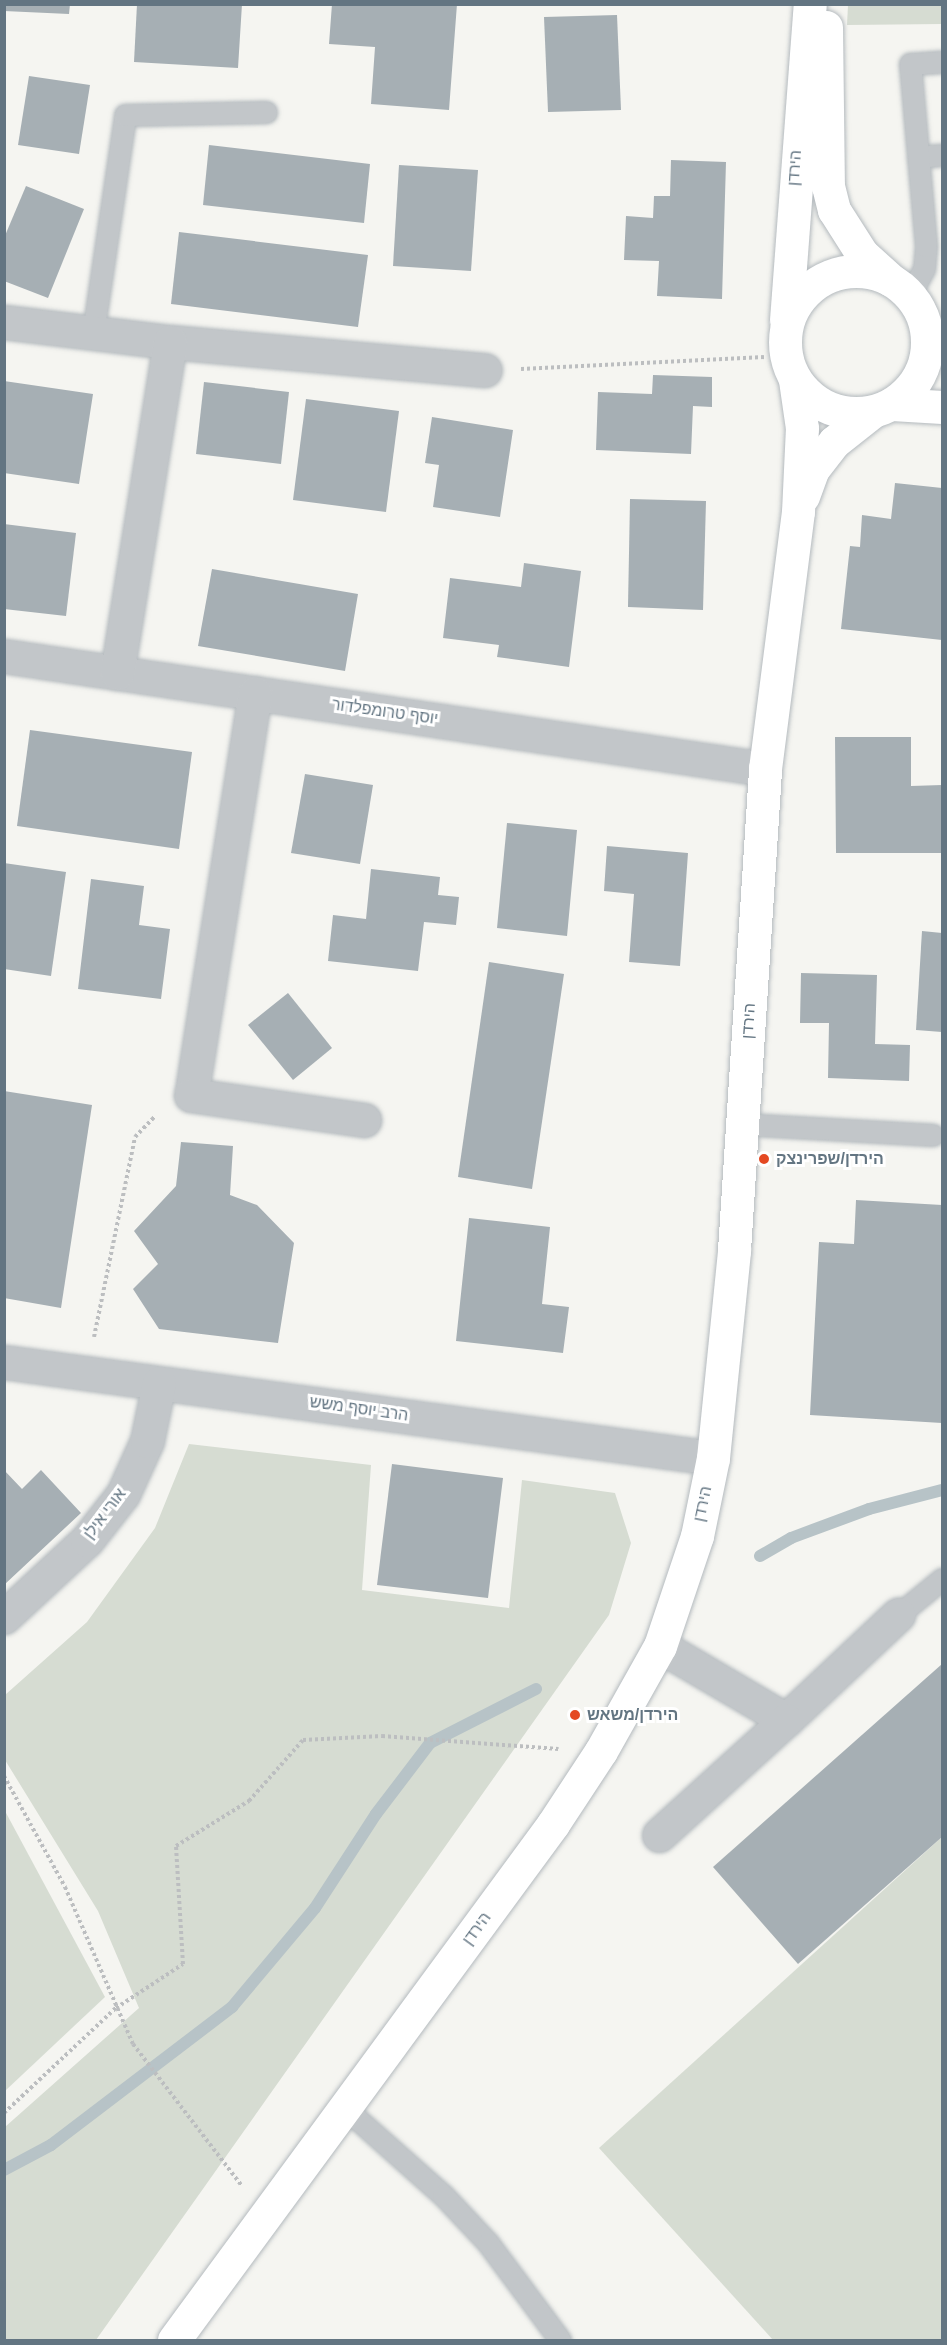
<!DOCTYPE html>
<meta charset="utf-8">
<style>
body{margin:0}
#map{position:relative;width:947px;height:2345px;overflow:hidden;background:#f5f5f1;font-family:Arial,"Noto Sans Hebrew",sans-serif}
div>[style]{position:absolute}
.green>*{inset:0;background:#d6dcd2}
.stream>*{height:12px;margin:-6px;padding:0 6px;transform-origin:6px;border-radius:6px;background:#b7c3c7}
.building>*{inset:0;background:#a6afb4}
.path>*{height:4px;margin-top:-2px;transform-origin:0;background:repeating-linear-gradient(90deg,#bcbec0 0 3px,transparent 0 6px)}
.roads{filter:drop-shadow(0 0 2px #b4babe) drop-shadow(0 0 2px #b4babe)}
.lane>*{height:21px;margin:-10.5px;padding:0 10.5px;transform-origin:10.5px;border-radius:10.5px;background:#c2c6c9}
.street>*{height:33px;margin:-16.5px;padding:0 16.5px;transform-origin:16.5px;border-radius:16.5px;background:#c2c6c9}
.secondary>*{height:33px;margin:-16.5px;padding:0 16.5px;transform-origin:16.5px;border-radius:16.5px;background:#fff}
.secondary>.ring{margin:-16.5px;padding:0;box-sizing:content-box;background:none;border:33px solid #fff;border-radius:50%}
.dots>*{width:16px;height:16px;translate:-50% -50%;box-sizing:border-box;border:3px solid #fff;border-radius:50%}
span{translate:-50% -50%;white-space:nowrap;text-align:center;line-height:1.15;-webkit-text-stroke:6px #fff;paint-order:stroke}
.street-label{font-size:16px;color:#637582}
.poi-label{font-size:16px;color:#637582;font-weight:700}
.left{translate:0 -50%;text-align:left}
.frame{position:absolute;inset:0;border:6px solid #637582;pointer-events:none}
</style>
<div id="map">
<div class="green">
<div style="clip-path:polygon(848px 5px,942px 5px,942px 24px,847px 25px)"></div>
<div style="clip-path:polygon(189px 1444px,371px 1465px,362px 1590px,509px 1608px,522px 1480px,615px 1493px,631px 1543px,609px 1615px,96px 2340px,5px 2340px,5px 2127px,139px 2008px,98px 1911px,5px 1760px,5px 1695px,87px 1622px,155px 1528px)"></div>
<div style="clip-path:polygon(5px 1811px,105px 1997px,5px 2091px,4px 2091px)"></div>
<div style="clip-path:polygon(942px 1837px,942px 2340px,773px 2340px,599px 2148px)"></div>
</div>
<div class="stream">
<div style="left:760px;top:1556px;width:36px;rotate:-30deg"></div>
<div style="left:791px;top:1538px;width:83px;rotate:-20.4deg"></div>
<div style="left:869px;top:1509px;width:75px;rotate:-14.6deg"></div>
<div style="left:4px;top:2170px;width:53px;rotate:-28deg"></div>
<div style="left:51px;top:2145px;width:228px;rotate:-37.3deg"></div>
<div style="left:232px;top:2007px;width:129px;rotate:-50deg"></div>
<div style="left:315px;top:1908px;width:112px;rotate:-57deg"></div>
<div style="left:376px;top:1814px;width:89px;rotate:-52.7deg"></div>
<div style="left:430px;top:1743px;width:119px;rotate:-27deg"></div>
</div>
<div class="building">
<div style="clip-path:polygon(4px 4px,70px 4px,69px 14px,4px 11px)"></div>
<div style="clip-path:polygon(137px 4px,242px 4px,238px 68px,134px 62px)"></div>
<div style="clip-path:polygon(332px 4px,457px 4px,449px 110px,371px 104px,375px 47px,329px 44px)"></div>
<div style="clip-path:polygon(617px 15px,621px 110px,548px 112px,544px 17px)"></div>
<div style="clip-path:polygon(29px 76px,90px 85px,79px 154px,18px 145px)"></div>
<div style="clip-path:polygon(209px 145px,370px 164px,364px 223px,203px 205px)"></div>
<div style="clip-path:polygon(671px 160px,726px 162px,722px 299px,657px 296px,659px 261px,624px 260px,626px 216px,653px 218px,654px 196px,670px 196px)"></div>
<div style="clip-path:polygon(399px 165px,478px 170px,471px 271px,393px 266px)"></div>
<div style="clip-path:polygon(26px 186px,84px 209px,48px 298px,4px 281px,4px 238px)"></div>
<div style="clip-path:polygon(179px 232px,368px 255px,358px 327px,171px 304px)"></div>
<div style="clip-path:polygon(653px 375px,712px 377px,712px 407px,693px 406px,691px 454px,596px 450px,598px 392px,652px 394px)"></div>
<div style="clip-path:polygon(4px 381px,93px 394px,79px 484px,4px 473px)"></div>
<div style="clip-path:polygon(204px 382px,289px 392px,281px 464px,196px 454px)"></div>
<div style="clip-path:polygon(306px 399px,399px 411px,386px 512px,293px 500px)"></div>
<div style="clip-path:polygon(432px 417px,513px 430px,500px 517px,433px 507px,439px 465px,425px 463px)"></div>
<div style="clip-path:polygon(895px 483px,942px 488px,942px 640px,841px 629px,850px 546px,860px 547px,862px 515px,891px 519px)"></div>
<div style="clip-path:polygon(630px 499px,706px 501px,703px 610px,628px 607px)"></div>
<div style="clip-path:polygon(4px 524px,76px 533px,66px 616px,4px 609px)"></div>
<div style="clip-path:polygon(524px 563px,581px 571px,569px 667px,497px 657px,499px 645px,443px 638px,450px 578px,521px 587px)"></div>
<div style="clip-path:polygon(212px 569px,358px 594px,345px 671px,198px 646px)"></div>
<div style="clip-path:polygon(30px 730px,192px 752px,179px 849px,17px 826px)"></div>
<div style="clip-path:polygon(835px 737px,911px 737px,911px 786px,942px 785px,942px 853px,836px 853px)"></div>
<div style="clip-path:polygon(305px 774px,373px 785px,360px 864px,291px 853px)"></div>
<div style="clip-path:polygon(507px 823px,577px 830px,567px 936px,497px 928px)"></div>
<div style="clip-path:polygon(607px 846px,688px 853px,680px 966px,629px 962px,634px 894px,604px 891px)"></div>
<div style="clip-path:polygon(4px 863px,66px 872px,51px 976px,4px 969px)"></div>
<div style="clip-path:polygon(371px 869px,440px 877px,438px 895px,459px 897px,456px 925px,424px 922px,418px 971px,328px 961px,333px 915px,366px 919px)"></div>
<div style="clip-path:polygon(91px 879px,144px 886px,139px 925px,170px 929px,161px 999px,78px 989px)"></div>
<div style="clip-path:polygon(922px 931px,942px 933px,942px 1032px,916px 1030px)"></div>
<div style="clip-path:polygon(489px 962px,564px 974px,532px 1189px,458px 1177px)"></div>
<div style="clip-path:polygon(801px 973px,877px 975px,875px 1044px,910px 1045px,909px 1081px,828px 1078px,829px 1023px,800px 1023px)"></div>
<div style="clip-path:polygon(288px 993px,332px 1048px,293px 1080px,248px 1025px)"></div>
<div style="clip-path:polygon(4px 1091px,92px 1105px,61px 1308px,4px 1298px)"></div>
<div style="clip-path:polygon(181px 1142px,233px 1146px,230px 1195px,257px 1205px,294px 1243px,278px 1343px,159px 1329px,133px 1289px,158px 1264px,134px 1231px,176px 1186px)"></div>
<div style="clip-path:polygon(856px 1200px,942px 1205px,942px 1423px,810px 1415px,819px 1242px,854px 1244px)"></div>
<div style="clip-path:polygon(469px 1218px,550px 1227px,542px 1304px,569px 1307px,563px 1353px,456px 1341px)"></div>
<div style="clip-path:polygon(392px 1464px,503px 1478px,488px 1598px,377px 1585px)"></div>
<div style="clip-path:polygon(4px 1470px,22px 1489px,41px 1470px,81px 1513px,4px 1585px)"></div>
<div style="clip-path:polygon(942px 1664px,942px 1837px,798px 1964px,713px 1867px)"></div>
</div>
<div class="path">
<div style="left:521px;top:369px;width:245px;rotate:-2.8deg"></div>
<div style="left:94px;top:1337px;width:204px;rotate:-78.4deg"></div>
<div style="left:135px;top:1137px;width:29px;rotate:-46deg"></div>
<div style="left:4px;top:1776px;width:127px;rotate:61.2deg"></div>
<div style="left:65px;top:1887px;width:171px;rotate:66.6deg"></div>
<div style="left:133px;top:2044px;width:179px;rotate:52.5deg"></div>
<div style="left:4px;top:2113px;width:154px;rotate:-43.2deg"></div>
<div style="left:116px;top:2008px;width:80px;rotate:-33.3deg"></div>
<div style="left:183px;top:1964px;width:118px;rotate:-93.4deg"></div>
<div style="left:176px;top:1846px;width:86px;rotate:-31.7deg"></div>
<div style="left:249px;top:1801px;width:81px;rotate:-48.5deg"></div>
<div style="left:303px;top:1740px;width:79px;rotate:-2.9deg"></div>
<div style="left:382px;top:1736px;width:177px;rotate:4.2deg"></div>
</div>
<div class="roads">
<div class="lane">
<div style="left:918px;top:157px;width:24px;rotate:-5deg"></div>
<div style="left:910px;top:295px;width:30px;rotate:-62deg"></div>
<div style="left:924px;top:269px;width:23px;rotate:-85deg"></div>
<div style="left:926px;top:246px;width:183px;rotate:-95deg"></div>
<div style="left:910px;top:64px;width:32px;rotate:-4deg"></div>
<div style="left:93px;top:333px;width:220px;rotate:-81.6deg"></div>
<div style="left:125px;top:115px;width:141px;rotate:-1.2deg"></div>
<div style="left:743px;top:1124px;width:190px;rotate:3.3deg"></div>
<div style="left:898px;top:1615px;width:57px;rotate:-39.3deg"></div>
<div style="left:346px;top:2109px;width:130px;rotate:41.6deg"></div>
<div style="left:443px;top:2195px;width:66px;rotate:46.8deg"></div>
<div style="left:488px;top:2243px;width:121px;rotate:53.4deg"></div>
</div>
<div class="street">
<div style="left:4px;top:322px;width:167px;rotate:6.9deg"></div>
<div style="left:170px;top:342px;width:316px;rotate:5.1deg"></div>
<div style="left:4px;top:656px;width:769px;rotate:8.45deg"></div>
<div style="left:117px;top:673px;width:335px;rotate:-80.9deg"></div>
<div style="left:255px;top:693px;width:407px;rotate:99deg"></div>
<div style="left:191px;top:1095px;width:175px;rotate:8.2deg"></div>
<div style="left:4px;top:1362px;width:715px;rotate:7.71deg"></div>
<div style="left:4px;top:1617px;width:113px;rotate:-42.9deg"></div>
<div style="left:87px;top:1540px;width:58px;rotate:-52deg"></div>
<div style="left:123px;top:1494px;width:58px;rotate:-65.6deg"></div>
<div style="left:147px;top:1441px;width:59px;rotate:-78.3deg"></div>
<div style="left:660px;top:1646px;width:146px;rotate:30.4deg"></div>
<div style="left:786px;top:1720px;width:154px;rotate:-43.2deg"></div>
<div style="left:659px;top:1835px;width:171px;rotate:-42.2deg"></div>
</div>
<div class="secondary">
<div style="left:826px;top:27px;width:159px;rotate:89.3deg"></div>
<div style="left:828px;top:186px;width:25px;rotate:76deg"></div>
<div style="left:834px;top:210px;width:52px;rotate:57.5deg"></div>
<div style="left:862px;top:254px;width:38px;rotate:42deg"></div>
<div class="ring" style="left:785px;top:271px;width:109px;height:109px"></div>
<div style="left:786px;top:320px;width:317px;rotate:-85.7deg"></div>
<div style="left:892px;top:404px;width:50px;rotate:3.4deg"></div>
<div style="left:803px;top:496px;width:29px;rotate:-70deg"></div>
<div style="left:813px;top:469px;width:34px;rotate:-52deg"></div>
<div style="left:834px;top:442px;width:48px;rotate:-38.3deg"></div>
<div style="left:174px;top:2340px;width:640px;rotate:-53.7deg"></div>
<div style="left:553px;top:1824px;width:87px;rotate:-56.7deg"></div>
<div style="left:601px;top:1751px;width:120px;rotate:-60.7deg"></div>
<div style="left:660px;top:1646px;width:116px;rotate:-71.4deg"></div>
<div style="left:697px;top:1536px;width:80px;rotate:-78.4deg"></div>
<div style="left:713px;top:1458px;width:209px;rotate:-84.2deg"></div>
<div style="left:734px;top:1250px;width:482px;rotate:-86.3deg"></div>
<div style="left:765px;top:769px;width:259px;rotate:-82.7deg"></div>
<div style="left:798px;top:512px;width:84px;rotate:-87.3deg"></div>
<div style="left:802px;top:428px;width:49px;rotate:-98.3deg"></div>
</div>
</div>
<div class="dots">
<div style="left:764px;top:1159px;background:#e44922"></div>
<div style="left:575px;top:1715px;background:#e44922"></div>
</div>
<div class="street-label">
<span style="left:795px;top:168px;rotate:-86deg">הירדן</span>
<span style="left:385px;top:712px;rotate:8deg">יוסף טרומפלדור</span>
<span style="left:749px;top:1021px;rotate:-86deg">הירדן</span>
<span style="left:359px;top:1409px;rotate:8deg">הרב יוסף משש</span>
<span style="left:703px;top:1504px;rotate:-78deg">הירדן</span>
<span style="left:105px;top:1514px;rotate:-53deg">אורי אילן</span>
<span style="left:477px;top:1929px;rotate:-54deg">הירדן</span>
</div>
<div class="poi-label">
<span class="left" style="left:776px;top:1159px">הירדן/שפרינצק</span>
<span class="left" style="left:587px;top:1715px">הירדן/משאש</span>
</div>
<div class="frame"></div>
</div>
